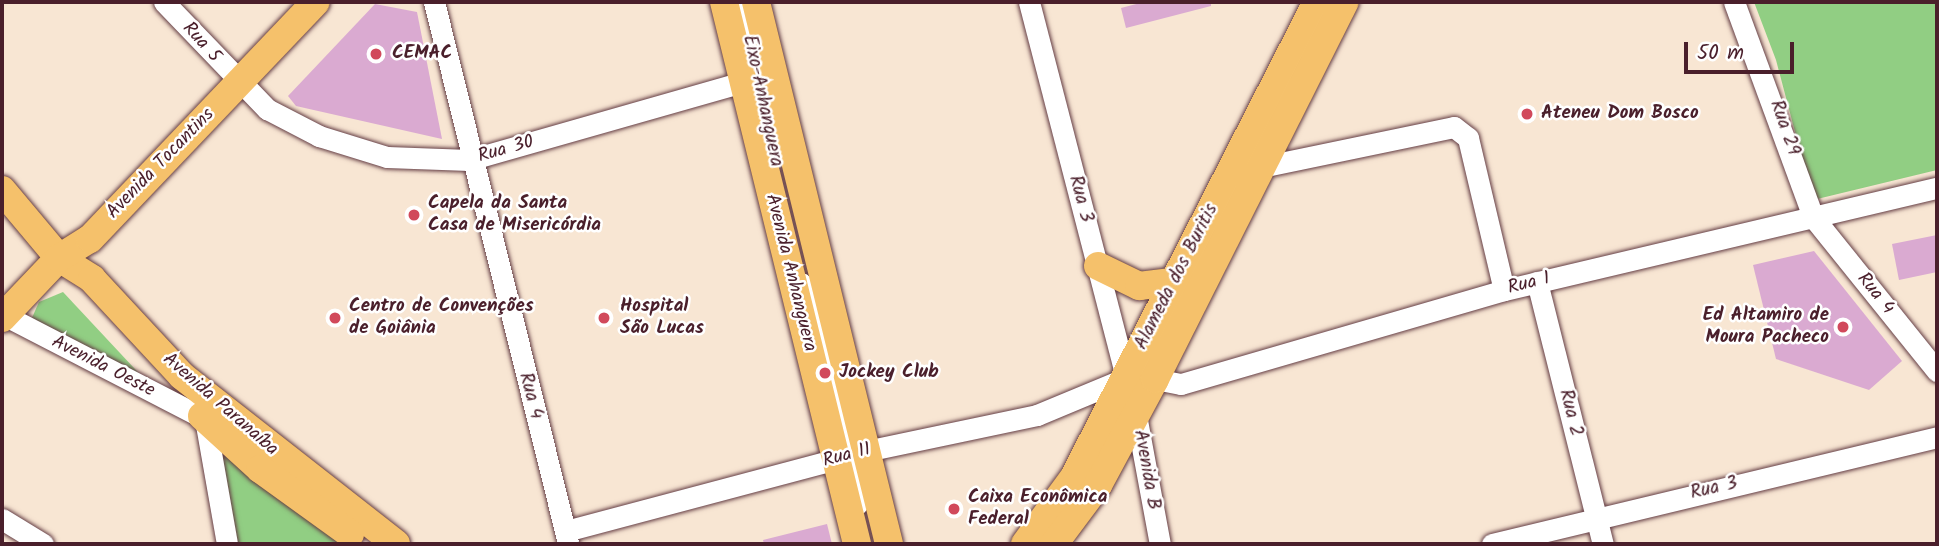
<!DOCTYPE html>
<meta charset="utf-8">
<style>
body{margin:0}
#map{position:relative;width:1939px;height:546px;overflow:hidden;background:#f8e6d3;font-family:Kalam,sans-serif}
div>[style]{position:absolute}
.green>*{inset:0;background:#91ce83}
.building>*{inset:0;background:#daaad1}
.roads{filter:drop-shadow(0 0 2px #643d44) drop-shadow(0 0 2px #643d44)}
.minor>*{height:21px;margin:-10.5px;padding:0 10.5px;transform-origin:10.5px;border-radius:10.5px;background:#fff}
.major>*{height:28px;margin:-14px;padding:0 14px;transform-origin:14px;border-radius:14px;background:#f5c16b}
.dots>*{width:19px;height:19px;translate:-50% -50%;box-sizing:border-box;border:4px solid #fff;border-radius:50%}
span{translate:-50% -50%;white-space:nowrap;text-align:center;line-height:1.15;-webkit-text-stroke:5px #fff;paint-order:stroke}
.street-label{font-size:19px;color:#4a1f2b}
.poi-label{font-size:19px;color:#4a1f2b;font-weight:700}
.left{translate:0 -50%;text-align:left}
.right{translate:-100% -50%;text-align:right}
.frame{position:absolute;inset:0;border:4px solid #4a1f2b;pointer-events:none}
.scale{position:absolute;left:1684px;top:42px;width:110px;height:32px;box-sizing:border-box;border:4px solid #4a1f2b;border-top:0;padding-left:9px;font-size:21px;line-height:24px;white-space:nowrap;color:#4a1f2b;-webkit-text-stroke:5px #fff;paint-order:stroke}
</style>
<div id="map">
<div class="green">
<div style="clip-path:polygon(1754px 2px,1937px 2px,1937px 170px,1813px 200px,1776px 60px)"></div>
<div style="clip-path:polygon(63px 292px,148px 383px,31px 320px,39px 302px)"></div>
<div style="clip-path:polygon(213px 447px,345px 539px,345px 544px,234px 544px)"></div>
</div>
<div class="building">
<div style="clip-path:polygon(1144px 2px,1211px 2px,1211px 6px,1126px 28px,1121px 8px)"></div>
<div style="clip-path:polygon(375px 4px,417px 12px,442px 139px,296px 106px,288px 96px)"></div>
<div style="clip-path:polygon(1937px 235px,1937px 272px,1899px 280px,1892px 244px)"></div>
<div style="clip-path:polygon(1814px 251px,1902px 361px,1869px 390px,1776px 359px,1753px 265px)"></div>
<div style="clip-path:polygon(827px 524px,832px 544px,764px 544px,763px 540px)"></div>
</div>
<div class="roads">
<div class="minor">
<div style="left:164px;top:2px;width:149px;rotate:46.1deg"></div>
<div style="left:267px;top:109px;width:59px;rotate:27.4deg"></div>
<div style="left:319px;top:136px;width:71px;rotate:17.2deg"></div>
<div style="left:387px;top:157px;width:82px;rotate:2.1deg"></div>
<div style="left:469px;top:160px;width:285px;rotate:-15.9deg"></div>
<div style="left:434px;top:2px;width:557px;rotate:76.09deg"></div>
<div style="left:739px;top:2px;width:103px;rotate:77deg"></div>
<div style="left:1029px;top:2px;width:427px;rotate:75.5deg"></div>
<div style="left:1136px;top:415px;width:131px;rotate:79.5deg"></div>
<div style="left:1734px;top:2px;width:229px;rotate:69.8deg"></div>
<div style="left:1813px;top:217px;width:198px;rotate:51.2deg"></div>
<div style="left:1261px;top:167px;width:197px;rotate:-11.7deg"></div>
<div style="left:1454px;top:127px;width:18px;rotate:38deg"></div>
<div style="left:1468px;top:138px;width:156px;rotate:76.7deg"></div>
<div style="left:1537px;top:282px;width:270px;rotate:75.9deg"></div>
<div style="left:801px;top:283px;width:22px;rotate:56deg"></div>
<div style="left:813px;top:301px;width:208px;rotate:77.8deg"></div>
<div style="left:857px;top:504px;width:48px;rotate:-110.7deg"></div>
<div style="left:840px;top:459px;width:180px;rotate:-102.5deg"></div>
<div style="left:2px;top:314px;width:229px;rotate:27.3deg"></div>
<div style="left:205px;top:419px;width:127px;rotate:80deg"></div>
<div style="left:1149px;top:368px;width:13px;rotate:61deg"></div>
<div style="left:1155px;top:379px;width:26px;rotate:11deg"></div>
<div style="left:1181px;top:384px;width:336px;rotate:-16.2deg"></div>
<div style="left:1504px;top:290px;width:445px;rotate:-13.3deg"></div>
<div style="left:2px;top:519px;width:48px;rotate:31.4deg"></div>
<div style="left:566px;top:531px;width:310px;rotate:-14.9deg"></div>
<div style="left:866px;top:451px;width:175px;rotate:-11.9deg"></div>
<div style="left:1037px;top:415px;width:96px;rotate:-22.6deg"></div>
<div style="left:1492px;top:544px;width:458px;rotate:-13.5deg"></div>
</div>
<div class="major">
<div style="left:724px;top:2px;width:558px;rotate:76.21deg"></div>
<div style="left:756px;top:2px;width:558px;rotate:76.21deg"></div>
<div style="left:2px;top:190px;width:89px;rotate:50deg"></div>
<div style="left:59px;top:258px;width:39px;rotate:32deg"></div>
<div style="left:92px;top:279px;width:132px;rotate:47.1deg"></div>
<div style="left:182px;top:376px;width:272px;rotate:38.1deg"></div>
<div style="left:1098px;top:266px;width:46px;rotate:26deg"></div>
<div style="left:1139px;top:286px;width:35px;rotate:-7deg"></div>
<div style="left:2px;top:318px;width:83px;rotate:-46.5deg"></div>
<div style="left:59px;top:258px;width:36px;rotate:-32deg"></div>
<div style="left:90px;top:239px;width:327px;rotate:-46.4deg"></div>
<div style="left:202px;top:416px;width:79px;rotate:42.4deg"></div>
<div style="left:260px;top:469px;width:111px;rotate:35.8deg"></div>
<div style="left:1025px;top:544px;width:83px;rotate:-53.8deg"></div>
<div style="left:1074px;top:477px;width:534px;rotate:-62.91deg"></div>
<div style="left:1054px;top:544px;width:74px;rotate:-53.3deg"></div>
<div style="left:1098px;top:485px;width:120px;rotate:-61.7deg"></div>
<div style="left:1155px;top:379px;width:422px;rotate:-63.3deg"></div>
</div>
</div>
<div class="dots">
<div style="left:376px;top:54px;background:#d1495b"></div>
<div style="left:1527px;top:114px;background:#d1495b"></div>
<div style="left:414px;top:215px;background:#d1495b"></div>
<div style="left:335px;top:318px;background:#d1495b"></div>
<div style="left:604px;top:318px;background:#d1495b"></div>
<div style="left:1843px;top:327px;background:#d1495b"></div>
<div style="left:825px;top:373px;background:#d1495b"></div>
<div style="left:954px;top:509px;background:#d1495b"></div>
</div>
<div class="street-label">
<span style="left:201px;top:43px;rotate:48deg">Rua 5</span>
<span style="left:762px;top:101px;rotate:78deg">Eixo-Anhanguera</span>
<span style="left:1784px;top:128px;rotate:71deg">Rua 29</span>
<span style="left:506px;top:150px;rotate:-16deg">Rua 30</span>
<span style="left:161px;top:164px;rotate:-46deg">Avenida Tocantins</span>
<span style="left:1080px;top:199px;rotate:75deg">Rua 3</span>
<span style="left:790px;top:273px;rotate:76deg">Avenida Anhanguera</span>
<span style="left:1177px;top:277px;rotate:-63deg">Alameda dos Buritis</span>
<span style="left:1529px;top:284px;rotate:-14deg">Rua 1</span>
<span style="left:1875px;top:294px;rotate:51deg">Rua 4</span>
<span style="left:103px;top:367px;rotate:27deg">Avenida Oeste</span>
<span style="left:530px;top:396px;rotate:75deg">Rua 4</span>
<span style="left:220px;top:405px;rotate:41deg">Avenida Paranaíba</span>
<span style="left:1570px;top:413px;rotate:76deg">Rua 2</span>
<span style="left:847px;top:456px;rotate:-15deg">Rua 11</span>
<span style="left:1146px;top:470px;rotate:80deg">Avenida B</span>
<span style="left:1714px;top:489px;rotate:-13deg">Rua 3</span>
</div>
<div class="poi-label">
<span class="left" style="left:392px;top:54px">CEMAC</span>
<span class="left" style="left:1541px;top:114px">Ateneu Dom Bosco</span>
<span class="left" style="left:428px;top:215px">Capela da Santa<br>Casa de Misericórdia</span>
<span class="left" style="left:349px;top:318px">Centro de Convenções<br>de Goiânia</span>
<span class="left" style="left:620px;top:318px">Hospital<br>São Lucas</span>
<span class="right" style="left:1829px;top:327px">Ed Altamiro de<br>Moura Pacheco</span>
<span class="left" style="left:839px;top:373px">Jockey Club</span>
<span class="left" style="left:968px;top:509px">Caixa Econômica<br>Federal</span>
</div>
<div class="frame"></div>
<div class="scale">50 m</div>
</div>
